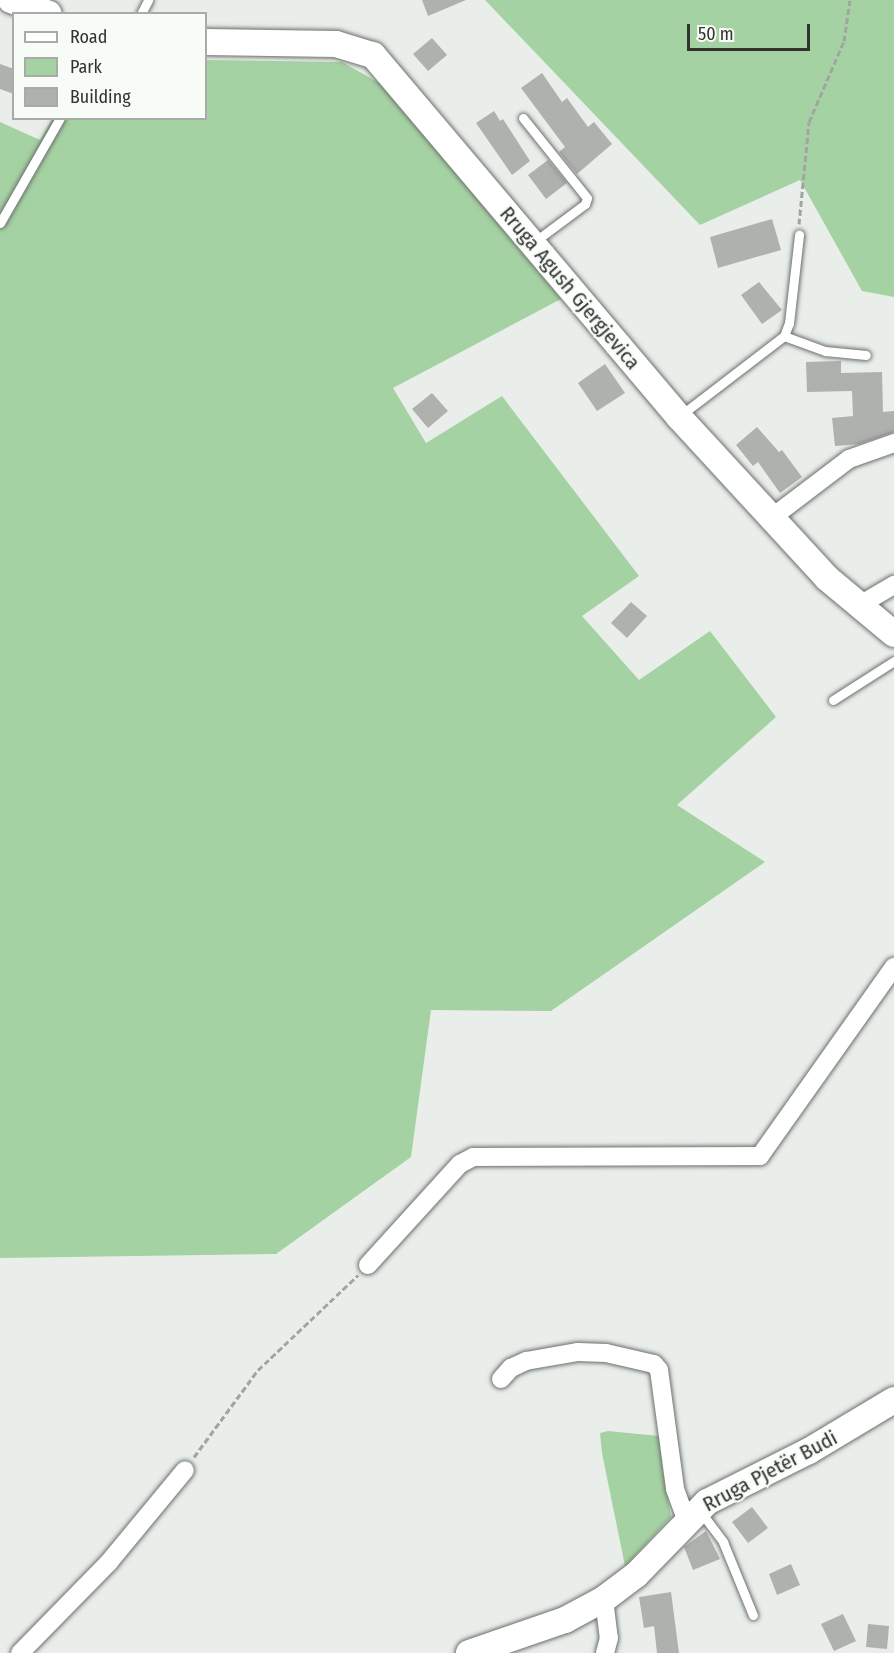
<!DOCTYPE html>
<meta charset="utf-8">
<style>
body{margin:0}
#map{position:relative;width:894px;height:1653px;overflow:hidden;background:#eaeeea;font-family:"Fira Sans Condensed",sans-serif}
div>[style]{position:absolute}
.green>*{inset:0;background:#a5d2a3}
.building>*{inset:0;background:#aeb1ae}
.path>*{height:3px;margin-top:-1.5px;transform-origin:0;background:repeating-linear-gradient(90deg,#a1a4a1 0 6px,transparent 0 9px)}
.roads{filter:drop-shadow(0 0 2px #6c706c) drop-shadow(0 0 2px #6c706c)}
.lane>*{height:9px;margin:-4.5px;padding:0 4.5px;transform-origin:4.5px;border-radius:4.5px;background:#fff}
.street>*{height:18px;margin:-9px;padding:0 9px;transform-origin:9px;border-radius:9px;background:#fff}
.secondary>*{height:26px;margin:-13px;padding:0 13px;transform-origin:13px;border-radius:13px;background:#fff}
span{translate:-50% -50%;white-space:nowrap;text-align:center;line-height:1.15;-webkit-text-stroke:4.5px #f8fcf7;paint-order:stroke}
.street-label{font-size:21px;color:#313331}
.legend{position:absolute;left:12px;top:12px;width:195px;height:108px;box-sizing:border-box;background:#f8fcf7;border:2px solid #a8aca8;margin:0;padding:8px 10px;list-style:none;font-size:18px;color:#313331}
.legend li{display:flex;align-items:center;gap:12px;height:30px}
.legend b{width:30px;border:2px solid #a8aca8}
.scale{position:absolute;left:687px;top:24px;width:123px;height:27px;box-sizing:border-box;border:3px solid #313331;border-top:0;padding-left:8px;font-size:18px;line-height:21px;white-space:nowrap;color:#313331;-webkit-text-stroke:4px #f8fcf7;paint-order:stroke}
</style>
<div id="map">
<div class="green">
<div style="clip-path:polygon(485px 0,894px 0,894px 297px,862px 291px,800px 180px,700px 225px)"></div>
<div style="clip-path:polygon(206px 60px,342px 62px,381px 84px,561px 299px,393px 388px,426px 443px,502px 396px,639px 576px,582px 616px,639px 680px,710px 631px,776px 717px,677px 805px,765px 862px,551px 1011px,431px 1010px,411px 1157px,276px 1254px,0 1258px,0 122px,40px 140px,52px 119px,206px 118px)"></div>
<div style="clip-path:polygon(608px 1431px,659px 1436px,662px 1442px,663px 1471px,671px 1517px,625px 1566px,602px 1453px,600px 1433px)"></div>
</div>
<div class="building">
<div style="clip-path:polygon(422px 0,466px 0,428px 16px)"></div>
<div style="clip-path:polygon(432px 38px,447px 55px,428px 71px,413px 54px)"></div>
<div style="clip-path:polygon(0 64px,14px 69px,14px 94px,0 89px)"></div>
<div style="clip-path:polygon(542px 73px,562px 102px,567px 98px,588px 127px,594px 122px,612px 144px,577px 174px,559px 152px,565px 147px,521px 88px)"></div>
<div style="clip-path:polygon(494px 111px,500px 121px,503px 119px,530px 161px,512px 175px,476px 123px)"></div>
<div style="clip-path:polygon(548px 160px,567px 183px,546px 199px,528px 175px)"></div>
<div style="clip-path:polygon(772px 219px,781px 250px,718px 268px,710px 237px)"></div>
<div style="clip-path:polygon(759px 282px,782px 310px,762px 324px,741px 295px)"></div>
<div style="clip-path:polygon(841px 361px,841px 373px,882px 372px,883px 412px,894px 411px,894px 432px,859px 444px,835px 446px,832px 418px,853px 416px,852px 391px,807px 392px,806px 362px)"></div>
<div style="clip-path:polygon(605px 364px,625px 393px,597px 411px,578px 383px)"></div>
<div style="clip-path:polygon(432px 393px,448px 411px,428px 428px,412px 409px)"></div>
<div style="clip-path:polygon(757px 427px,779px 452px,782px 450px,802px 477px,780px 493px,758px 462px,753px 466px,736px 445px)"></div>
<div style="clip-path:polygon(631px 602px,647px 616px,627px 638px,611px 623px)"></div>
<div style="clip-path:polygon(752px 1507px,768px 1528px,748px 1543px,732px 1522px)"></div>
<div style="clip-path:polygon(706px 1531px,720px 1559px,693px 1570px,684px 1547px)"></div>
<div style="clip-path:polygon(791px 1564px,800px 1585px,777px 1595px,769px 1574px)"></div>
<div style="clip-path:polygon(671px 1592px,679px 1653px,657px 1653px,654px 1626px,644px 1628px,639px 1597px)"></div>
<div style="clip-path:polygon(843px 1614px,856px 1641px,834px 1651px,821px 1624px)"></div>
<div style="clip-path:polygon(868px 1624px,889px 1626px,887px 1649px,866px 1647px)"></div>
</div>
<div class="path">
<div style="left:799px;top:224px;width:102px;rotate:-84.4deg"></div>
<div style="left:809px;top:122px;width:88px;rotate:-66.6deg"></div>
<div style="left:844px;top:41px;width:41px;rotate:-81.7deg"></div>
<div style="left:194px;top:1457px;width:108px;rotate:-53.7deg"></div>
<div style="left:258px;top:1370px;width:138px;rotate:-43.5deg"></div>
</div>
<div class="roads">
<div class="lane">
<div style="left:141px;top:14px;width:16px;rotate:-63deg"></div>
<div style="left:523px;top:118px;width:102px;rotate:51.3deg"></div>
<div style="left:587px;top:198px;width:6px;rotate:108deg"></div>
<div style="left:585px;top:204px;width:64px;rotate:143.3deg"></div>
<div style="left:0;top:223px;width:121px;rotate:-60.3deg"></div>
<div style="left:784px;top:336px;width:44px;rotate:20.1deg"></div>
<div style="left:825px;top:351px;width:41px;rotate:5.6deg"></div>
<div style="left:681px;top:415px;width:130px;rotate:-37.5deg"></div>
<div style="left:784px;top:336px;width:14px;rotate:-69deg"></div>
<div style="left:789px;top:323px;width:89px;rotate:-83.5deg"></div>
<div style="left:833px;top:700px;width:72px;rotate:-32.6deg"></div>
<div style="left:700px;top:1511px;width:39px;rotate:53deg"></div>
<div style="left:723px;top:1542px;width:79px;rotate:67.7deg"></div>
</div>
<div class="street">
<div style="left:774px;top:516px;width:94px;rotate:-37.2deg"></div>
<div style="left:849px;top:459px;width:48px;rotate:-19.6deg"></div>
<div style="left:858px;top:606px;width:42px;rotate:-30.3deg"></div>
<div style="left:368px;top:1265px;width:137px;rotate:-47.7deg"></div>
<div style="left:460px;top:1164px;width:15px;rotate:-28deg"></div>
<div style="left:473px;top:1157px;width:287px;rotate:-0.2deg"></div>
<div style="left:760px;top:1156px;width:232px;rotate:-54.7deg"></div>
<div style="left:501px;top:1379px;width:15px;rotate:-48deg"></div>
<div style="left:511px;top:1368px;width:17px;rotate:-25deg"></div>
<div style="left:526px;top:1361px;width:53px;rotate:-9.8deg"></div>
<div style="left:578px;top:1352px;width:28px;rotate:2deg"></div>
<div style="left:606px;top:1353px;width:49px;rotate:12.9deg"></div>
<div style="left:654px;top:1364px;width:8px;rotate:50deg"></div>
<div style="left:659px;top:1370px;width:120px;rotate:82.3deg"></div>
<div style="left:675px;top:1489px;width:33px;rotate:70deg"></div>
<div style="left:604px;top:1599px;width:39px;rotate:83deg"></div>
<div style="left:609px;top:1638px;width:16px;rotate:105deg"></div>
<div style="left:20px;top:1653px;width:127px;rotate:-45.6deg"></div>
<div style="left:109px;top:1562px;width:119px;rotate:-50.4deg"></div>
</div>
<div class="secondary">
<div style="left:11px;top:0;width:40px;rotate:20.2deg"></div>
<div style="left:206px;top:42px;width:130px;rotate:0.9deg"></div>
<div style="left:336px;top:44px;width:39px;rotate:17deg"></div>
<div style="left:373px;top:55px;width:474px;rotate:49.8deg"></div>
<div style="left:679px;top:417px;width:219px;rotate:47.4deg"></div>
<div style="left:827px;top:578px;width:87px;rotate:39.9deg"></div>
<div style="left:469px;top:1653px;width:102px;rotate:-19deg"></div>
<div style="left:565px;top:1620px;width:44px;rotate:-28.3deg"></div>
<div style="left:604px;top:1599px;width:40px;rotate:-37deg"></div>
<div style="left:636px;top:1575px;width:102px;rotate:-45.8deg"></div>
<div style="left:707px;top:1502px;width:114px;rotate:-26.6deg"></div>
<div style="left:809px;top:1451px;width:99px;rotate:-31deg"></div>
</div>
</div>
<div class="street-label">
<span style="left:570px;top:288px;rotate:50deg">Rruga Agush Gjergjevica</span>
<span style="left:770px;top:1471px;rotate:-28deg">Rruga Pjetër Budi</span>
</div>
<ul class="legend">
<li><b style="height:8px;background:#fff"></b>Road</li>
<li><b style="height:16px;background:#a5d2a3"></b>Park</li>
<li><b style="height:16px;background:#aeb1ae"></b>Building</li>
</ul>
<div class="scale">50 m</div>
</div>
